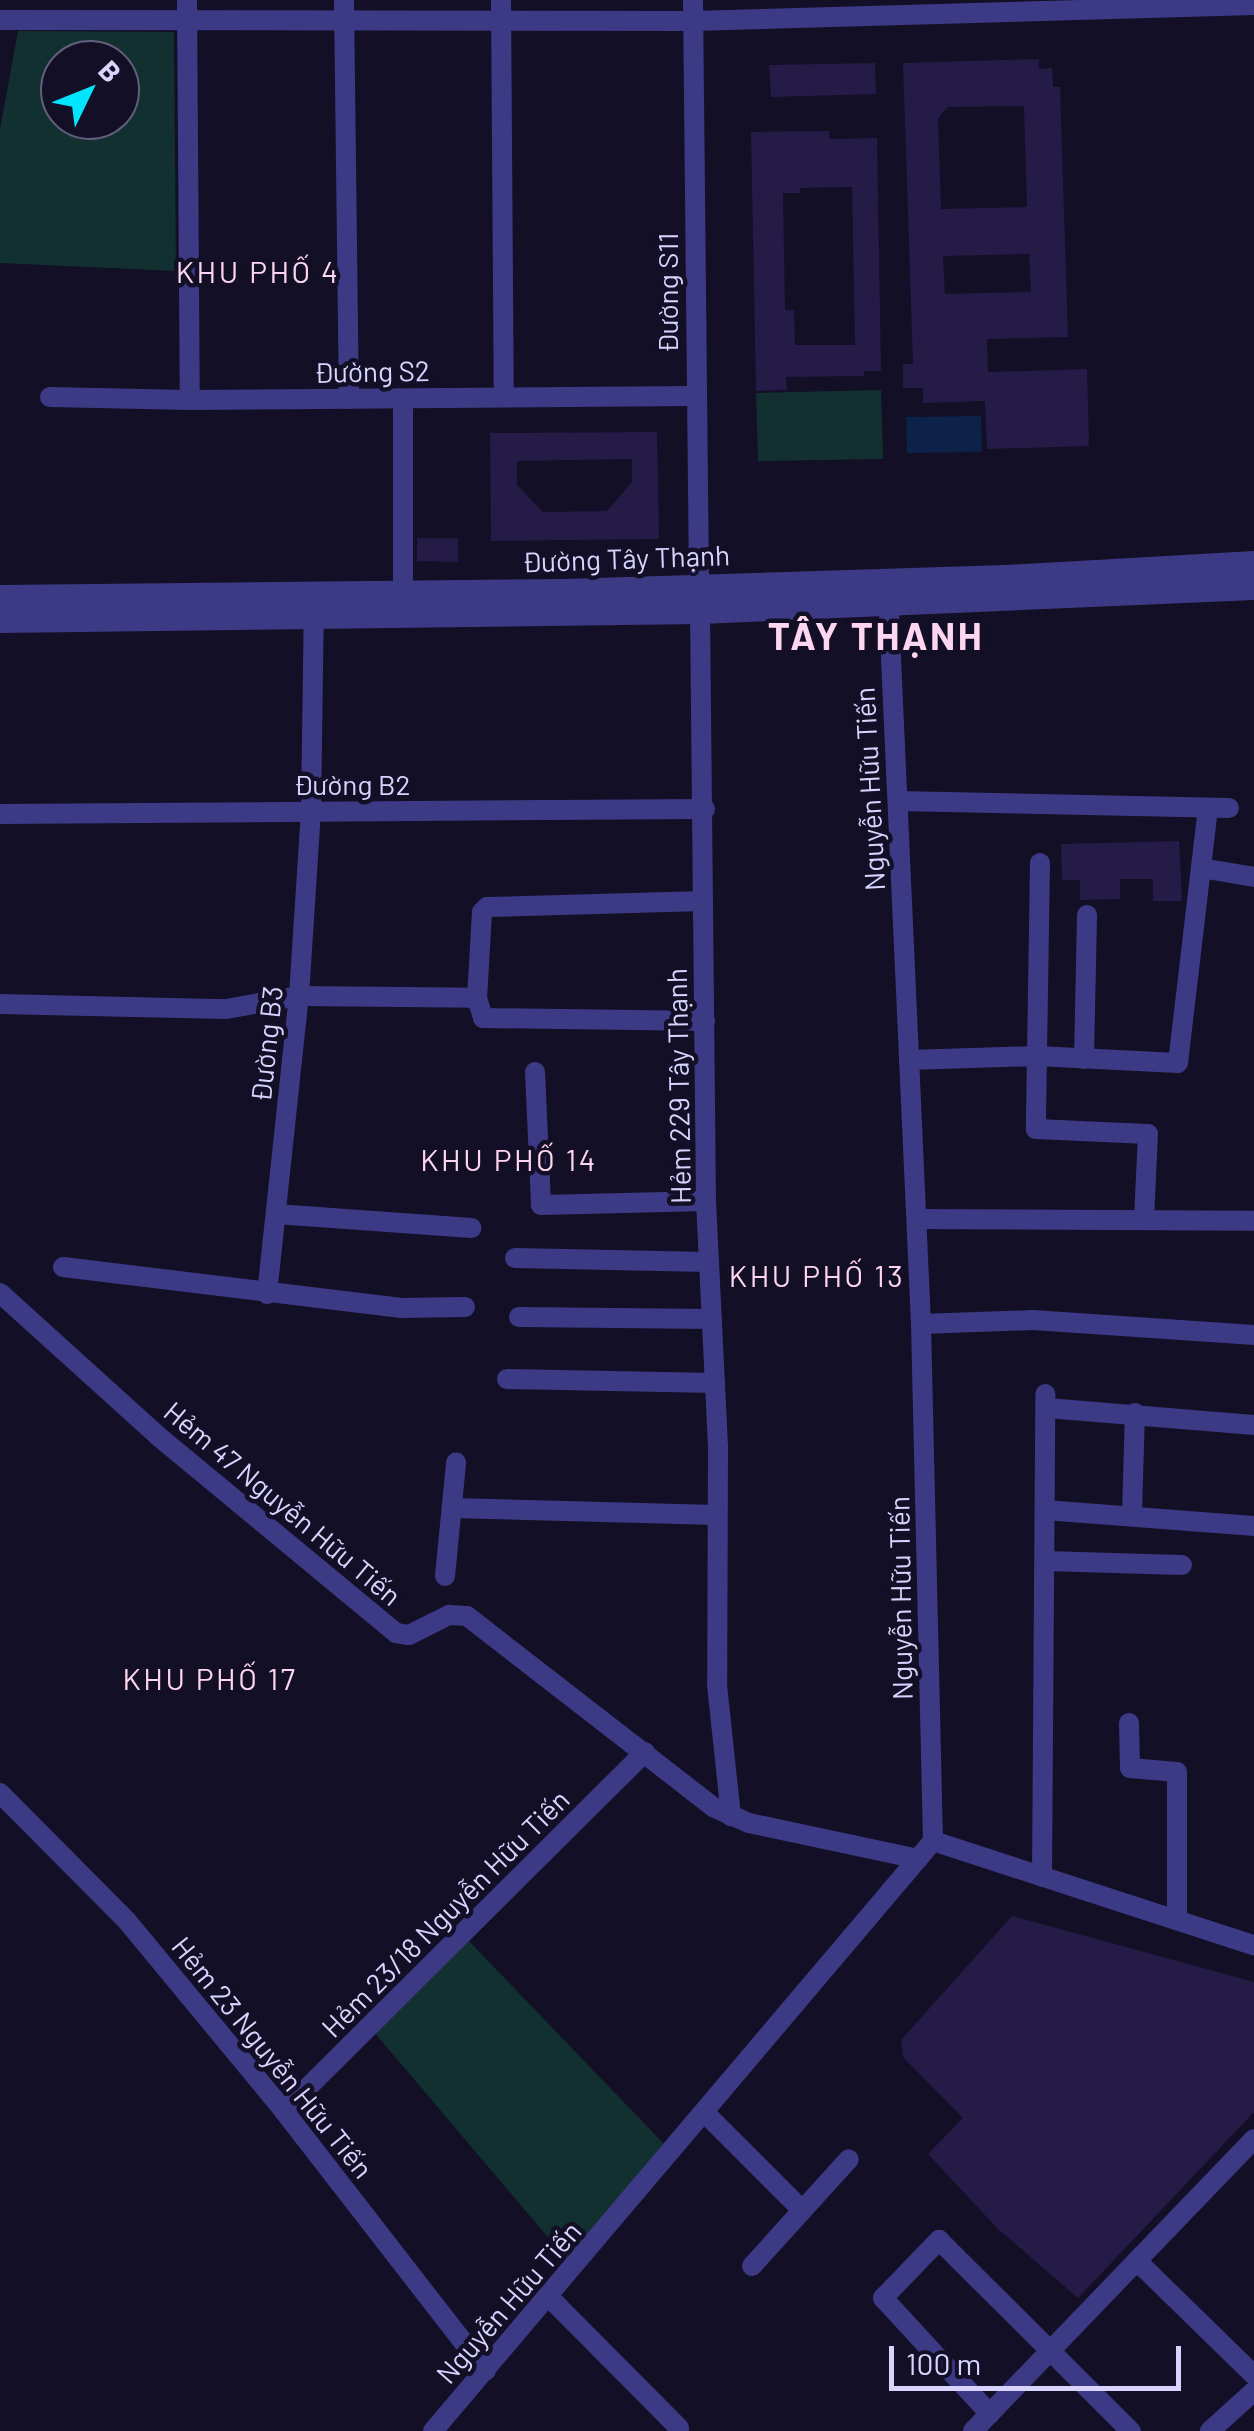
<!DOCTYPE html>
<meta charset="utf-8">
<style>
body{margin:0}
#map{position:relative;width:1254px;height:2431px;overflow:hidden;background:#130f26;font-family:Barlow,sans-serif}
div>[style]{position:absolute}
.green>*{inset:0;background:#12302f}
.water>*{inset:0;background:#0c2248}
.building>*{inset:0;background:#241b47}
.minor>*{height:20px;margin:-10px;padding:0 10px;transform-origin:10px;border-radius:10px;background:#3d3a85}
.tertiary>*{height:25px;margin:-12.5px;padding:0 12.5px;transform-origin:12.5px;border-radius:12.5px;background:#3d3a85}
span{translate:-50% -50%;white-space:nowrap;text-align:center;line-height:1.15;-webkit-text-stroke:9px #130f26;paint-order:stroke}
.street-label{font-size:28px;color:#d9d4ff}
.neighbourhood-label{font-size:30px;color:#ffd6f0;letter-spacing:2.5px}
.district-label{font-size:38px;color:#ffd6f0;font-weight:700;letter-spacing:2.5px}
.north{position:absolute;left:40px;top:40px;width:100px;height:100px;box-sizing:border-box;background:#130f26;border:2px solid #625e7d;border-radius:50%;rotate:47deg;font-size:28px;font-weight:700;line-height:40px;text-align:center;color:#d9d4ff}
.north::after{content:'';display:block;margin:auto;width:35px;height:45px;background:#00e5ff;clip-path:polygon(50% 0,100% 100%,50% 72%,0 100%)}
.scale{position:absolute;left:889px;top:2346px;width:292px;height:45px;box-sizing:border-box;border:5px solid #d9d4ff;border-top:0;padding-left:12px;font-size:30px;line-height:35px;white-space:nowrap;color:#d9d4ff;-webkit-text-stroke:8px #130f26;paint-order:stroke}
</style>
<div id="map">
<div class="green">
<div style="clip-path:polygon(evenodd,18px 31px,174px 32px,176px 271px,0 263px,0 129px,18px 31px,60px 60px,120px 60px,120px 120px,60px 120px,60px 60px)"></div>
<div style="clip-path:polygon(881px 390px,883px 459px,758px 461px,756px 393px)"></div>
<div style="clip-path:polygon(467px 1939px,666px 2146px,568px 2261px,374px 2032px)"></div>
</div>
<div class="water">
<div style="clip-path:polygon(981px 416px,982px 452px,907px 453px,906px 417px)"></div>
</div>
<div class="building">
<div style="clip-path:polygon(evenodd,1039px 59px,1039px 69px,1052px 68px,1053px 87px,1060px 87px,1068px 337px,987px 339px,988px 372px,1087px 369px,1089px 446px,987px 449px,985px 401px,923px 403px,923px 388px,903px 388px,903px 364px,913px 364px,903px 63px,1039px 59px,1024px 106px,1027px 207px,941px 209px,938px 118px,948px 107px,1024px 106px,1039px 59px,1029px 254px,1031px 292px,945px 294px,943px 256px,1029px 254px)"></div>
<div style="clip-path:polygon(875px 63px,876px 94px,771px 97px,769px 65px)"></div>
<div style="clip-path:polygon(evenodd,829px 131px,829px 139px,877px 138px,881px 371px,864px 371px,864px 376px,786px 377px,787px 390px,756px 391px,751px 132px,829px 131px,852px 187px,855px 345px,795px 345px,794px 310px,785px 310px,783px 193px,800px 193px,800px 188px,852px 187px)"></div>
<div style="clip-path:polygon(evenodd,657px 432px,659px 539px,491px 541px,490px 433px,657px 432px,632px 459px,632px 482px,607px 511px,543px 512px,517px 485px,517px 461px,632px 459px)"></div>
<div style="clip-path:polygon(417px 538px,458px 538px,458px 562px,417px 561px)"></div>
<div style="clip-path:polygon(1179px 841px,1182px 901px,1153px 901px,1153px 879px,1120px 879px,1120px 899px,1080px 900px,1080px 880px,1062px 880px,1061px 844px)"></div>
<div style="clip-path:polygon(1012px 1916px,1254px 1982px,1254px 2112px,1078px 2298px,998px 2229px,928px 2154px,963px 2118px,903px 2057px,901px 2040px)"></div>
</div>
<div class="minor">
<div style="left:187px;top:0;width:400px;rotate:89.6deg"></div>
<div style="left:344px;top:0;width:399px;rotate:89.3deg"></div>
<div style="left:501px;top:0;width:397px;rotate:89.6deg"></div>
<div style="left:693px;top:0;width:586px;rotate:89.41deg"></div>
<div style="left:0;top:20px;width:693px;rotate:0.08deg"></div>
<div style="left:693px;top:21px;width:561px;rotate:-1.63deg"></div>
<div style="left:50px;top:397px;width:140px;rotate:1.2deg"></div>
<div style="left:190px;top:400px;width:504px;rotate:-0.45deg"></div>
<div style="left:403px;top:399px;width:193px;rotate:90deg"></div>
<div style="left:700px;top:611px;width:590px;rotate:89.42deg"></div>
<div style="left:706px;top:1201px;width:248px;rotate:87.2deg"></div>
<div style="left:718px;top:1449px;width:236px;rotate:90.2deg"></div>
<div style="left:717px;top:1685px;width:132px;rotate:83.9deg"></div>
<div style="left:898px;top:801px;width:331px;rotate:1.2deg"></div>
<div style="left:0;top:814px;width:705px;rotate:-0.41deg"></div>
<div style="left:1040px;top:863px;width:266px;rotate:90.9deg"></div>
<div style="left:1036px;top:1129px;width:112px;rotate:2.6deg"></div>
<div style="left:1148px;top:1134px;width:85px;rotate:92.7deg"></div>
<div style="left:1201px;top:868px;width:54px;rotate:9.6deg"></div>
<div style="left:703px;top:901px;width:216px;rotate:178.4deg"></div>
<div style="left:487px;top:907px;width:7px;rotate:135deg"></div>
<div style="left:482px;top:912px;width:86px;rotate:93.3deg"></div>
<div style="left:477px;top:998px;width:21px;rotate:73deg"></div>
<div style="left:483px;top:1018px;width:222px;rotate:0.8deg"></div>
<div style="left:0;top:1004px;width:226px;rotate:1.3deg"></div>
<div style="left:226px;top:1009px;width:74px;rotate:-10.1deg"></div>
<div style="left:299px;top:996px;width:178px;rotate:0.6deg"></div>
<div style="left:1084px;top:1059px;width:144px;rotate:-88.8deg"></div>
<div style="left:909px;top:1060px;width:128px;rotate:-1.8deg"></div>
<div style="left:1037px;top:1056px;width:141px;rotate:2.8deg"></div>
<div style="left:1178px;top:1063px;width:257px;rotate:-83.3deg"></div>
<div style="left:535px;top:1072px;width:133px;rotate:87.4deg"></div>
<div style="left:541px;top:1205px;width:165px;rotate:-1.4deg"></div>
<div style="left:276px;top:1214px;width:196px;rotate:4.1deg"></div>
<div style="left:917px;top:1219px;width:337px;rotate:0.3deg"></div>
<div style="left:515px;top:1258px;width:194px;rotate:1.2deg"></div>
<div style="left:63px;top:1267px;width:339px;rotate:6.9deg"></div>
<div style="left:400px;top:1308px;width:65px;rotate:-0.9deg"></div>
<div style="left:0;top:1293px;width:213px;rotate:42.1deg"></div>
<div style="left:158px;top:1436px;width:309px;rotate:39.6deg"></div>
<div style="left:396px;top:1633px;width:13px;rotate:9deg"></div>
<div style="left:409px;top:1635px;width:45px;rotate:-26.6deg"></div>
<div style="left:449px;top:1615px;width:18px;rotate:3deg"></div>
<div style="left:467px;top:1616px;width:311px;rotate:37.8deg"></div>
<div style="left:713px;top:1807px;width:39px;rotate:24deg"></div>
<div style="left:749px;top:1823px;width:173px;rotate:12deg"></div>
<div style="left:267px;top:1294px;width:300px;rotate:-83.9deg"></div>
<div style="left:299px;top:996px;width:184px;rotate:-86.3deg"></div>
<div style="left:311px;top:812px;width:207px;rotate:-89.2deg"></div>
<div style="left:519px;top:1317px;width:193px;rotate:0.6deg"></div>
<div style="left:921px;top:1324px;width:112px;rotate:-2deg"></div>
<div style="left:1033px;top:1320px;width:222px;rotate:3.9deg"></div>
<div style="left:507px;top:1379px;width:208px;rotate:1.1deg"></div>
<div style="left:1047px;top:1408px;width:208px;rotate:4.7deg"></div>
<div style="left:452px;top:1508px;width:265px;rotate:1.5deg"></div>
<div style="left:1045px;top:1510px;width:210px;rotate:4.4deg"></div>
<div style="left:1132px;top:1513px;width:100px;rotate:-88.3deg"></div>
<div style="left:1045px;top:1561px;width:137px;rotate:1.7deg"></div>
<div style="left:445px;top:1576px;width:114px;rotate:-84.4deg"></div>
<div style="left:1129px;top:1723px;width:45px;rotate:88.7deg"></div>
<div style="left:1130px;top:1768px;width:47px;rotate:4.9deg"></div>
<div style="left:1177px;top:1772px;width:148px;rotate:90deg"></div>
<div style="left:0;top:1793px;width:180px;rotate:45.2deg"></div>
<div style="left:127px;top:1921px;width:246px;rotate:50.4deg"></div>
<div style="left:284px;top:2111px;width:329px;rotate:52.2deg"></div>
<div style="left:933px;top:1841px;width:337px;rotate:18deg"></div>
<div style="left:1042px;top:1877px;width:483px;rotate:-89.6deg"></div>
<div style="left:284px;top:2111px;width:509px;rotate:-44.84deg"></div>
<div style="left:706px;top:2114px;width:134px;rotate:45deg"></div>
<div style="left:1137px;top:2261px;width:163px;rotate:44.3deg"></div>
<div style="left:752px;top:2266px;width:144px;rotate:-47.8deg"></div>
<div style="left:548px;top:2296px;width:186px;rotate:45.2deg"></div>
<div style="left:990px;top:2414px;width:158px;rotate:-132.7deg"></div>
<div style="left:883px;top:2298px;width:81px;rotate:-46deg"></div>
<div style="left:939px;top:2240px;width:271px;rotate:44.9deg"></div>
<div style="left:433px;top:2431px;width:773px;rotate:-49.72deg"></div>
<div style="left:933px;top:1841px;width:517px;rotate:-91.33deg"></div>
<div style="left:921px;top:1324px;width:733px;rotate:-92.58deg"></div>
<div style="left:973px;top:2431px;width:405px;rotate:-46.1deg"></div>
<div style="left:1210px;top:2431px;width:59px;rotate:-42.3deg"></div>
</div>
<div class="tertiary">
<div style="left:0;top:597px;width:563px;rotate:-0.61deg"></div>
<div style="left:563px;top:591px;width:442px;rotate:-1.8deg"></div>
<div style="left:1005px;top:577px;width:249px;rotate:-3.2deg"></div>
<div style="left:0;top:620px;width:700px;rotate:-0.74deg"></div>
<div style="left:700px;top:611px;width:555px;rotate:-2.48deg"></div>
</div>
<div class="street-label">
<span style="left:667px;top:293px;rotate:-90deg">Đường S11</span>
<span style="left:372px;top:371px;rotate:-1deg">Đường S2</span>
<span style="left:626px;top:558px;rotate:-2deg">Đường Tây Thạnh</span>
<span style="left:352px;top:784px">Đường B2</span>
<span style="left:869px;top:789px;rotate:-93deg">Nguyễn Hữu Tiến</span>
<span style="left:266px;top:1044px;rotate:-84deg">Đường B3</span>
<span style="left:678px;top:1086px;rotate:-91deg">Hẻm 229 Tây Thạnh</span>
<span style="left:283px;top:1503px;rotate:40deg">Hẻm 47 Nguyễn Hữu Tiến</span>
<span style="left:900px;top:1598px;rotate:-91deg">Nguyễn Hữu Tiến</span>
<span style="left:445px;top:1913px;rotate:-45deg">Hẻm 23/18 Nguyễn Hữu Tiến</span>
<span style="left:273px;top:2057px;rotate:51deg">Hẻm 23 Nguyễn Hữu Tiến</span>
<span style="left:508px;top:2302px;rotate:-49deg">Nguyễn Hữu Tiến</span>
</div>
<div class="neighbourhood-label">
<span style="left:258px;top:271px">KHU PHỐ 4</span>
<span style="left:509px;top:1159px">KHU PHỐ 14</span>
<span style="left:817px;top:1275px">KHU PHỐ 13</span>
<span style="left:210px;top:1678px">KHU PHỐ 17</span>
</div>
<div class="district-label">
<span style="left:876px;top:636px">TÂY THẠNH</span>
</div>
<div class="north">B</div>
<div class="scale">100 m</div>
</div>
